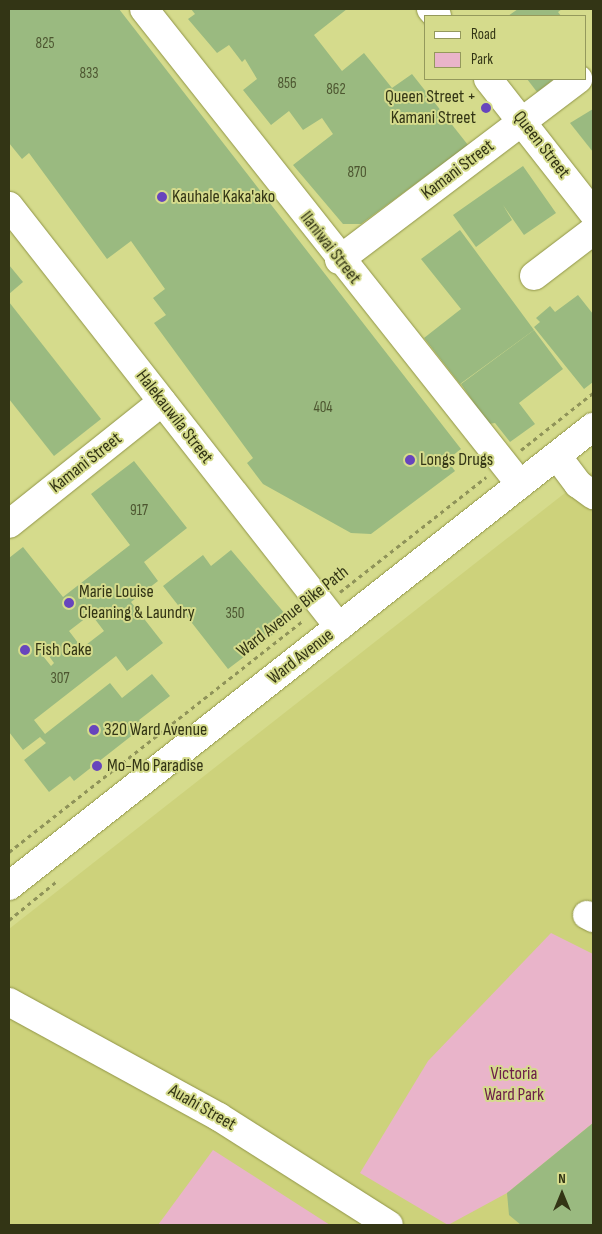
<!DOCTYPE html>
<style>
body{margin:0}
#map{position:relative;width:602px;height:1234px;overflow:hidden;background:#d5db8c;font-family:"Sofia Sans Condensed",sans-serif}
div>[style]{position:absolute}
.built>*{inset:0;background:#cdd27b}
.green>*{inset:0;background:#e9b4ca}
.building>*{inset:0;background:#9aba80}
.path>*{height:3px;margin-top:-1.5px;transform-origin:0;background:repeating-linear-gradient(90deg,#8f9359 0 4px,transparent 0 8px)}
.roads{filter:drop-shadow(0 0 1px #919548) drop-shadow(0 0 1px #919548)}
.minor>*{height:28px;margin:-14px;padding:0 14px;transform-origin:14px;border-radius:14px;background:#fff}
.major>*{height:28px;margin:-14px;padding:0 14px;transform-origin:14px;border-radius:14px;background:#fff}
.dots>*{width:14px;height:14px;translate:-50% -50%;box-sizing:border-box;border:2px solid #d5db8c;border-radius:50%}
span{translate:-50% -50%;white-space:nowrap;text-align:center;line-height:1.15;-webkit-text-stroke:4px #d5db8c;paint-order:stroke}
.number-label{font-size:15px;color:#4d5630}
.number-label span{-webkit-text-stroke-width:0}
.poi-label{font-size:18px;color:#333515}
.right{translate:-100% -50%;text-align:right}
.left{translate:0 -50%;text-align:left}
.street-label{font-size:18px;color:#333515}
.park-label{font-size:18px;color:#6d2049}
.frame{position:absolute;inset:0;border:10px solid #333515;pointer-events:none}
.legend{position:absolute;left:424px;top:15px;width:162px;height:65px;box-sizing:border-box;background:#d5db8c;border:1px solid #94995c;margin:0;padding:6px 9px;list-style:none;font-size:15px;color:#333515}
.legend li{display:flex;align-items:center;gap:10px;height:25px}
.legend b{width:25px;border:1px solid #94995c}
.north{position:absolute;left:537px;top:1169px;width:50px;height:50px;-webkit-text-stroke:4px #d5db8c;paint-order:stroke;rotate:0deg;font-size:14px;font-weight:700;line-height:20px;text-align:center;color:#333515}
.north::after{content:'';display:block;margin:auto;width:18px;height:22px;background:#333515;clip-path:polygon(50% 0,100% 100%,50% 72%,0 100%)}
</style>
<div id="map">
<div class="built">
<div style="clip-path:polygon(593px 471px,593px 1225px,9px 1225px,9px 929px)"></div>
</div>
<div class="green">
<div style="clip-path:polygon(551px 933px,593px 954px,593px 1123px,507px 1193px,448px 1225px,360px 1173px,428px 1061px)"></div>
<div style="clip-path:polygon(213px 1150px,330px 1225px,158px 1225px)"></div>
</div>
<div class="building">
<div style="clip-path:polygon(9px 9px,119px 9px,461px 449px,447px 460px,455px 471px,371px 534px,351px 533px,263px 484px,247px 463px,253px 458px,154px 323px,166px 315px,153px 298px,165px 289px,131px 241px,107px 259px,29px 153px,22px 159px,9px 143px)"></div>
<div style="clip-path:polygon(191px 9px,347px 9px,314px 35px,342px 71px,364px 53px,392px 88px,412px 74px,468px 145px,361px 224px,343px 224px,293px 165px,333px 134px,322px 118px,303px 130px,289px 111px,271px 125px,243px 90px,257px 79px,245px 59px,242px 62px,229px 45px,217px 53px,188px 19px,195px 14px)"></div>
<div style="clip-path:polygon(518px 9px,562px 9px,558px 12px,561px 16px,508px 16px)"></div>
<div style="clip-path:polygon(527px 79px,554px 79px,537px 92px)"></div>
<div style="clip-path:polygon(593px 109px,593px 152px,570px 123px)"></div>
<div style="clip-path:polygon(523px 166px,556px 213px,524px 235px,503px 205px,512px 220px,476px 247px,453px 215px)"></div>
<div style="clip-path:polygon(460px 230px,534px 330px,460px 384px,424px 338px,461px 309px,421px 259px)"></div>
<div style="clip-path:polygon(9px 265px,23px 282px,9px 294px)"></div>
<div style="clip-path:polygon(578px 295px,593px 314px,593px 382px,584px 389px,534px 327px,540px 322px,536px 318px,550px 306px,555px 312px)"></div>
<div style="clip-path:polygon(9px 302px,101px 419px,54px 456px,9px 399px)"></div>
<div style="clip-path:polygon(534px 330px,563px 369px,519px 403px,535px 424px,510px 442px,495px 423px,488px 424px,461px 384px)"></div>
<div style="clip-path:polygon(evenodd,134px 461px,187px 528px,144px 562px,158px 581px,131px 602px,163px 643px,127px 671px,116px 656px,34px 720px,45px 734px,110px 683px,122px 698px,152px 674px,170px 696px,139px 720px,144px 726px,74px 781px,70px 776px,49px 792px,24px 760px,46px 743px,40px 737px,23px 750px,9px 732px,9px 558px,23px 547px,63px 597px,130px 545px,91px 494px,134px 461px,91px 614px,104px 631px,82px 648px,69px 631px,91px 614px,134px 461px,43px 648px,54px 663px,51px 666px,39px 651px,43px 648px)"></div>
<div style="clip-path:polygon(231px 550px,291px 621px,228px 669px,163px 586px,203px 555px,211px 566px)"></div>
<div style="clip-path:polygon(593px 1123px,593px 1225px,521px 1225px,509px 1215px,507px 1193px)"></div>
</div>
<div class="path">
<div style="left:521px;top:450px;width:92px;rotate:-38.4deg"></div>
<div style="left:340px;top:592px;width:186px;rotate:-38.2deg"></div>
<div style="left:9px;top:852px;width:375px;rotate:-38.2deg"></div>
<div style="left:9px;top:920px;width:62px;rotate:-39.1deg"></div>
</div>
<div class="roads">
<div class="minor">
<div style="left:144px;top:9px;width:606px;rotate:51.64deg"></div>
<div style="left:431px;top:9px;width:9px;rotate:49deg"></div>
<div style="left:488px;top:79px;width:170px;rotate:51.9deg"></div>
<div style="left:9px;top:206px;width:535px;rotate:51.91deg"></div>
<div style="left:339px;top:260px;width:300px;rotate:-37.1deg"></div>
<div style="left:534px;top:276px;width:74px;rotate:-37.3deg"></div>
<div style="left:557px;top:456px;width:35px;rotate:53deg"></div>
<div style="left:578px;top:484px;width:19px;rotate:36deg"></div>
<div style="left:9px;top:524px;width:196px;rotate:-38.6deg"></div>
<div style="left:587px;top:915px;width:7px;rotate:27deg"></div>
<div style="left:9px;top:1002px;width:239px;rotate:28.7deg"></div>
<div style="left:219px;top:1117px;width:201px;rotate:32.4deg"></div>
</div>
<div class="major">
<div style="left:9px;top:886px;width:743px;rotate:-38.17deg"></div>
</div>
</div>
<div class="dots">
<div style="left:486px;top:108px;background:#6745bd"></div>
<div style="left:162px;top:197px;background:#6745bd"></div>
<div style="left:410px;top:460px;background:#6745bd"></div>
<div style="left:69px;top:603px;background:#6745bd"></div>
<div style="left:25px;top:650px;background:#6745bd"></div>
<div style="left:94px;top:730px;background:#6745bd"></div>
<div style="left:97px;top:766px;background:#6745bd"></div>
</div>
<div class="number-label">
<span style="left:45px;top:44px">825</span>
<span style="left:89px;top:74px">833</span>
<span style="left:287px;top:84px">856</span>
<span style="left:336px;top:90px">862</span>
<span style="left:357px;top:173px">870</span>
<span style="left:323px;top:408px">404</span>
<span style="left:139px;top:511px">917</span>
<span style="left:235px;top:614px">350</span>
<span style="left:60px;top:679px">307</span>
</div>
<div class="poi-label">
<span class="right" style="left:476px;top:108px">Queen Street +<br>Kamani Street</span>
<span class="left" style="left:172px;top:197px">Kauhale Kaka'ako</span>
<span class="left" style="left:420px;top:460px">Longs Drugs</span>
<span class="left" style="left:79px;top:603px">Marie Louise<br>Cleaning &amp; Laundry</span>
<span class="left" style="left:35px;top:650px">Fish Cake</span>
<span class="left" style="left:104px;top:730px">320 Ward Avenue</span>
<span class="left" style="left:107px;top:766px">Mo-Mo Paradise</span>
</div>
<div class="street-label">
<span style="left:541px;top:145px;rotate:52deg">Queen Street</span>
<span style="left:458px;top:170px;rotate:-37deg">Kamani Street</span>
<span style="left:330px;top:248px;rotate:52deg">Ilaniwai Street</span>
<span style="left:174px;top:417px;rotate:52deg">Halekauwila Street</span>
<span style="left:86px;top:463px;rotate:-38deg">Kamani Street</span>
<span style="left:293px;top:612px;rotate:-38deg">Ward Avenue Bike Path</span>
<span style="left:301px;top:657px;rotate:-38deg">Ward Avenue</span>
<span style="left:202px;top:1108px;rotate:30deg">Auahi Street</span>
</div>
<div class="park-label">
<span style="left:514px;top:1085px">Victoria<br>Ward Park</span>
</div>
<div class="frame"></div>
<ul class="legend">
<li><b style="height:6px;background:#fff"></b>Road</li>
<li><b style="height:14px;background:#e9b4ca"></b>Park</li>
</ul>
<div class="north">N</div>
</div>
